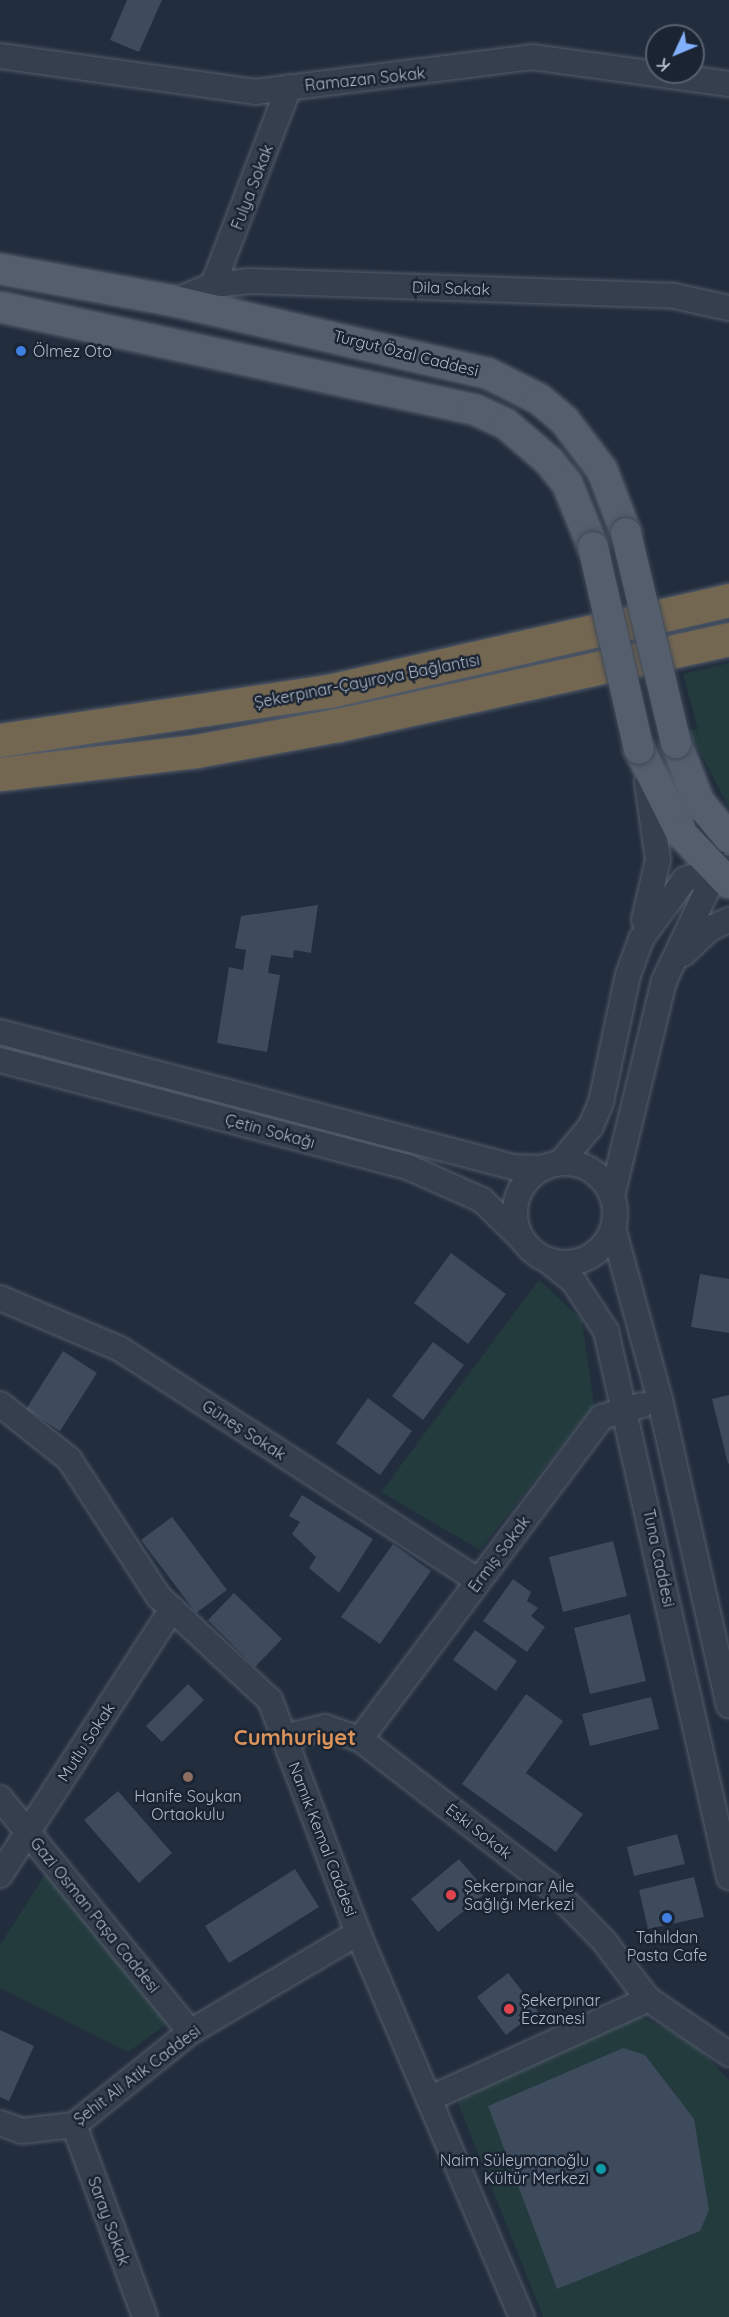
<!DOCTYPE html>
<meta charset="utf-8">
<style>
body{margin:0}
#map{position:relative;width:729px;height:2317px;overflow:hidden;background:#222d3d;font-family:Quicksand,sans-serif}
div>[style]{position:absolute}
.green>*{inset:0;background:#243b3e}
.building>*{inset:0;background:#3d4b5d}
.roads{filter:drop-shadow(0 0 2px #545d6b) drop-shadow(0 0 2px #545d6b)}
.minor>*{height:24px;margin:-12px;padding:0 12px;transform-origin:12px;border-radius:12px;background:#363f4d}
.minor>.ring{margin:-12px;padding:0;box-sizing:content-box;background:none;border:24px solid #363f4d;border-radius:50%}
.major>*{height:30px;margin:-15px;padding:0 15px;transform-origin:15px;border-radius:15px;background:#545e6d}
.highway>*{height:33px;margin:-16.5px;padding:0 16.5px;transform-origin:16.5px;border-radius:16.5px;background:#746752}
.bridges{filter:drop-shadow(0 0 2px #3f4856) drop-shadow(0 0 2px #3f4856)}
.major-bridge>*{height:30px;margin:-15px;padding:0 15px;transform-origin:15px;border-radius:15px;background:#545e6d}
.dots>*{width:16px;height:16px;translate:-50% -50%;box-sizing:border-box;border:3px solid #1b2432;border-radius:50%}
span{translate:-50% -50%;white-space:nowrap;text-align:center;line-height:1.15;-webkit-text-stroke:5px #1b2432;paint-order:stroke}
.street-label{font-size:16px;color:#b1bac9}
.poi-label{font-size:16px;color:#b1bac9}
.left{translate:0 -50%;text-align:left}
.right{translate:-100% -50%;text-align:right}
.district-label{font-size:22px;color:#d9935b;font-weight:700}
.north{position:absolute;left:645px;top:24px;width:60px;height:60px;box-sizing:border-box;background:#1b2432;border:2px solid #57606e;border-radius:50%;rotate:226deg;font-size:16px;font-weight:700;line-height:24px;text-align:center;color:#b1bac9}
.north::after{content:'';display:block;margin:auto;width:21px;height:27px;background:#82b0fd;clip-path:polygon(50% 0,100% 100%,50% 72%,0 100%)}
</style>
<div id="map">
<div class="green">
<div style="clip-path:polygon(729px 663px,729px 808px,689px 731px,698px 729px,683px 674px)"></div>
<div style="clip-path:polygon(539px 1280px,582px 1320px,594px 1405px,480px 1550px,381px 1492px)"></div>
<div style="clip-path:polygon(46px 1873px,169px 2022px,128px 2052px,0 1988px,0 1945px)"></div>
<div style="clip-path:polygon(623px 2008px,693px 2042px,729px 2080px,729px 2317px,543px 2317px,453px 2090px)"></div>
</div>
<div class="building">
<div style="clip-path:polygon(127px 0,162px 0,139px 52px,110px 40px)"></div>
<div style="clip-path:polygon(318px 905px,311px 953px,294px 950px,293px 958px,271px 955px,268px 973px,280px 975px,267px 1052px,217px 1043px,229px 967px,243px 970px,246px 950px,235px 948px,241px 916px)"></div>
<div style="clip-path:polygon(451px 1253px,506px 1294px,468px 1344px,414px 1303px)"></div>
<div style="clip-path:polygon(700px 1274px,729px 1279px,729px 1333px,691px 1327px)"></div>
<div style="clip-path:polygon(433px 1342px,464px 1365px,423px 1420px,392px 1396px)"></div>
<div style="clip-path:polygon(63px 1351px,97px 1373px,60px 1431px,26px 1409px)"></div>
<div style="clip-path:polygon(729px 1395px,729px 1463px,728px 1464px,712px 1399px)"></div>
<div style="clip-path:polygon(368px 1398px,412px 1431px,380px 1475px,336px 1443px)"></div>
<div style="clip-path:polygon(302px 1495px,373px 1539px,339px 1593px,309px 1568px,316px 1557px,292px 1534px,300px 1522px,289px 1516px)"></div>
<div style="clip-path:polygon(172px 1517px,227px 1590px,196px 1613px,141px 1540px)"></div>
<div style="clip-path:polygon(613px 1541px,627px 1596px,563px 1612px,549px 1557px)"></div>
<div style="clip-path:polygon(393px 1544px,431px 1571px,380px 1644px,341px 1617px)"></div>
<div style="clip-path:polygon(513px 1579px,531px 1592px,527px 1601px,538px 1608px,531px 1616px,545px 1627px,527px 1652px,483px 1621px)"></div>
<div style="clip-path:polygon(234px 1593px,282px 1639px,255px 1667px,208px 1620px)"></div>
<div style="clip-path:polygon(630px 1614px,646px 1681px,590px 1694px,574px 1628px)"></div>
<div style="clip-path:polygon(475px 1630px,517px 1661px,496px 1691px,453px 1660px)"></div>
<div style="clip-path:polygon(188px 1684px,204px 1700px,162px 1742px,146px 1726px)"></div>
<div style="clip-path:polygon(526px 1694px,563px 1721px,526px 1773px,583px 1814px,556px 1852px,462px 1784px)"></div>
<div style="clip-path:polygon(651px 1697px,659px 1729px,590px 1746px,582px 1714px)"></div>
<div style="clip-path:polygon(118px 1791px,172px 1853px,139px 1883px,84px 1820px)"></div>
<div style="clip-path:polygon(677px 1834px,685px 1864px,634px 1876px,627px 1847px)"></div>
<div style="clip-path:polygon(459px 1859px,487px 1892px,438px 1932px,411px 1899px)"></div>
<div style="clip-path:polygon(295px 1869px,319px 1907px,229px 1963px,205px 1926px)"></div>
<div style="clip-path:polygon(694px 1877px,704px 1917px,648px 1929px,639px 1890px)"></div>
<div style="clip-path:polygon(508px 1973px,538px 2011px,506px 2035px,477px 1997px)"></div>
<div style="clip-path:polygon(0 2030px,34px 2046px,9px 2101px,0 2097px)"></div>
<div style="clip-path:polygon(623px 2048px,645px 2055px,694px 2119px,709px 2210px,700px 2231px,557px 2289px,488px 2106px)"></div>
</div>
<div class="roads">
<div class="minor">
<div style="left:0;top:56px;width:258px;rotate:8deg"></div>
<div style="left:255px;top:92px;width:279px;rotate:-7.2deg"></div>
<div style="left:532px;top:57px;width:199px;rotate:7.8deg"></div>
<div style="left:213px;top:285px;width:212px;rotate:-69deg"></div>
<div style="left:174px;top:301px;width:42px;rotate:-22.3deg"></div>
<div style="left:213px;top:285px;width:38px;rotate:-6deg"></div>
<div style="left:251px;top:281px;width:423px;rotate:2deg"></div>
<div style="left:674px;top:296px;width:56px;rotate:12.3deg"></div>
<div style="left:644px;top:920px;width:62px;rotate:-76.9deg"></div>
<div style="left:658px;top:860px;width:78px;rotate:-98.1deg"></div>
<div style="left:683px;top:954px;width:38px;rotate:-43deg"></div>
<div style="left:711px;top:928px;width:20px;rotate:-24deg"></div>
<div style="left:0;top:1032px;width:530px;rotate:14.74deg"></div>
<div style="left:513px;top:1167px;width:31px;rotate:2deg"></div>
<div style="left:0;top:1060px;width:422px;rotate:14.7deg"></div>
<div style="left:408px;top:1167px;width:81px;rotate:24deg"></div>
<div style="left:482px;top:1200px;width:56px;rotate:44.3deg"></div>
<div style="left:560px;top:1163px;width:48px;rotate:-50deg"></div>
<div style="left:591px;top:1126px;width:26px;rotate:-67deg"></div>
<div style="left:601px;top:1102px;width:130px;rotate:-78deg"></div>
<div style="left:628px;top:975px;width:38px;rotate:-70deg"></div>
<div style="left:641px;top:939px;width:74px;rotate:-53.7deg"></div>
<div style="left:685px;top:879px;width:41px;rotate:-17.1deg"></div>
<div class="ring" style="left:515px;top:1163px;width:76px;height:76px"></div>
<div style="left:612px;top:1196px;width:221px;rotate:-76.4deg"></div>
<div style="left:664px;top:981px;width:105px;rotate:-64.7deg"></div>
<div style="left:709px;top:886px;width:36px;rotate:-84deg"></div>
<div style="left:713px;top:850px;width:39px;rotate:-103deg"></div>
<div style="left:613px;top:1228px;width:178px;rotate:74.7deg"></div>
<div style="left:660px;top:1400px;width:313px;rotate:77.3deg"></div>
<div style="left:547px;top:1260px;width:35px;rotate:39deg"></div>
<div style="left:574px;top:1282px;width:59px;rotate:56.9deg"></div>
<div style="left:606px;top:1331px;width:560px;rotate:77.3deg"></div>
<div style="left:0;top:1298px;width:130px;rotate:23deg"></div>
<div style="left:120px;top:1349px;width:427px;rotate:32.9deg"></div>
<div style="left:0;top:1404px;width:88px;rotate:38.6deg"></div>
<div style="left:69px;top:1459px;width:165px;rotate:56.9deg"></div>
<div style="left:159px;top:1597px;width:151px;rotate:42.9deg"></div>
<div style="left:270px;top:1700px;width:249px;rotate:69.3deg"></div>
<div style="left:358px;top:1933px;width:418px;rotate:66.9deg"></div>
<div style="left:285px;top:1737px;width:41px;rotate:-14deg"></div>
<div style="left:325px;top:1727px;width:37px;rotate:19deg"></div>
<div style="left:360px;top:1739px;width:239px;rotate:37.7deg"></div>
<div style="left:549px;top:1885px;width:78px;rotate:45.5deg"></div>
<div style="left:604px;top:1941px;width:73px;rotate:52.8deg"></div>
<div style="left:648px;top:1999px;width:98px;rotate:34.2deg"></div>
<div style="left:360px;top:1739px;width:403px;rotate:-53.1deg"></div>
<div style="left:602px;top:1417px;width:42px;rotate:-16.7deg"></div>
<div style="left:0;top:1798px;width:301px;rotate:50.9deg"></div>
<div style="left:0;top:1875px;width:317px;rotate:-57.1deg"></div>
<div style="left:429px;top:2099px;width:241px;rotate:-24.5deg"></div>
<div style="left:0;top:2123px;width:23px;rotate:20deg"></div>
<div style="left:22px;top:2131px;width:52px;rotate:-6.6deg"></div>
<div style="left:74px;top:2125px;width:149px;rotate:-38.7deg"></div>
<div style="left:190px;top:2032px;width:195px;rotate:-30.5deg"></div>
<div style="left:74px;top:2125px;width:205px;rotate:69.7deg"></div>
</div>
<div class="major">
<div style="left:0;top:269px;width:177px;rotate:10.4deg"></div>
<div style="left:174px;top:301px;width:321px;rotate:13deg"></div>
<div style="left:487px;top:373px;width:58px;rotate:26.6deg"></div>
<div style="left:539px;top:399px;width:33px;rotate:40deg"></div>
<div style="left:564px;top:420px;width:63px;rotate:52.8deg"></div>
<div style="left:602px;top:470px;width:67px;rotate:69.1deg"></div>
<div style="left:0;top:307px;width:487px;rotate:12.2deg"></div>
<div style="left:476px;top:410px;width:33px;rotate:25deg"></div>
<div style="left:506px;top:424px;width:57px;rotate:40.7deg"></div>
<div style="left:549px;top:461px;width:28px;rotate:51deg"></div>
<div style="left:567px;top:483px;width:69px;rotate:67.9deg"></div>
<div style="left:676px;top:743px;width:63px;rotate:68.7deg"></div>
<div style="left:699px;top:802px;width:47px;rotate:50.2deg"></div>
<div style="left:639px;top:749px;width:94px;rotate:63.4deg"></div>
<div style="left:681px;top:833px;width:69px;rotate:46.2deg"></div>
</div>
<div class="highway">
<div style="left:0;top:740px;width:333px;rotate:-8.5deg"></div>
<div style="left:329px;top:691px;width:410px;rotate:-12.8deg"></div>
<div style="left:0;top:774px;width:197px;rotate:-6.7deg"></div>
<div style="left:196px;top:751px;width:144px;rotate:-10.4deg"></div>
<div style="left:338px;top:725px;width:400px;rotate:-12.4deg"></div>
</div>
</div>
<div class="bridges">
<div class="major-bridge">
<div style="left:626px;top:533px;width:216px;rotate:76.6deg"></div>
<div style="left:593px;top:547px;width:207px;rotate:77.2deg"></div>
</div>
</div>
<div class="dots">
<div style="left:21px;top:351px;background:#3f7fe0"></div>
<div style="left:188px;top:1777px;background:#8d6e63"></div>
<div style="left:451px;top:1895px;background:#e0444e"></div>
<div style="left:667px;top:1918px;background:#3f7fe0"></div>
<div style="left:509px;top:2009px;background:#e0444e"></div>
<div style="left:601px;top:2169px;background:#0f9aa8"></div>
</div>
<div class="street-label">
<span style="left:365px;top:79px;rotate:-6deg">Ramazan Sokak</span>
<span style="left:252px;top:187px;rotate:-69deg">Fulya Sokak</span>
<span style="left:451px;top:288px;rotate:2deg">Dila Sokak</span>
<span style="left:406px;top:353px;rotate:14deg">Turgut Özal Caddesi</span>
<span style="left:367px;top:681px;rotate:-11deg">Şekerpınar-Çayırova Bağlantısı</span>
<span style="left:270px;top:1131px;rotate:15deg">Çetin Sokağı</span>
<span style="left:244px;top:1430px;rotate:33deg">Güneş Sokak</span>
<span style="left:499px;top:1554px;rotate:-53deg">Ermiş Sokak</span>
<span style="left:659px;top:1558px;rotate:78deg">Tuna Caddesi</span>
<span style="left:86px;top:1742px;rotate:-57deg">Mutlu Sokak</span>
<span style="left:479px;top:1831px;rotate:38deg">Eski Sokak</span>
<span style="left:323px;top:1839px;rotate:69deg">Namık Kemal Caddesi</span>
<span style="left:95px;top:1915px;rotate:51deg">Gazi Osman Paşa Caddesi</span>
<span style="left:137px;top:2075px;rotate:-37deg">Şehit Ali Atik Caddesi</span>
<span style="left:109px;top:2221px;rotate:70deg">Saray Sokak</span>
</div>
<div class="poi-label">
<span class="left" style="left:33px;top:351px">Ölmez Oto</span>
<span style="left:188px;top:1805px">Hanife Soykan<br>Ortaokulu</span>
<span class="left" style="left:464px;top:1895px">Şekerpınar Aile<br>Sağlığı Merkezi</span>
<span style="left:667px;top:1946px">Tahıldan<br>Pasta Cafe</span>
<span class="left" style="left:521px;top:2009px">Şekerpınar<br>Eczanesi</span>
<span class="right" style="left:589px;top:2169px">Naim Süleymanoğlu<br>Kültür Merkezi</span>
</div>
<div class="district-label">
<span style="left:295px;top:1738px">Cumhuriyet</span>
</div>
<div class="north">K</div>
</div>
